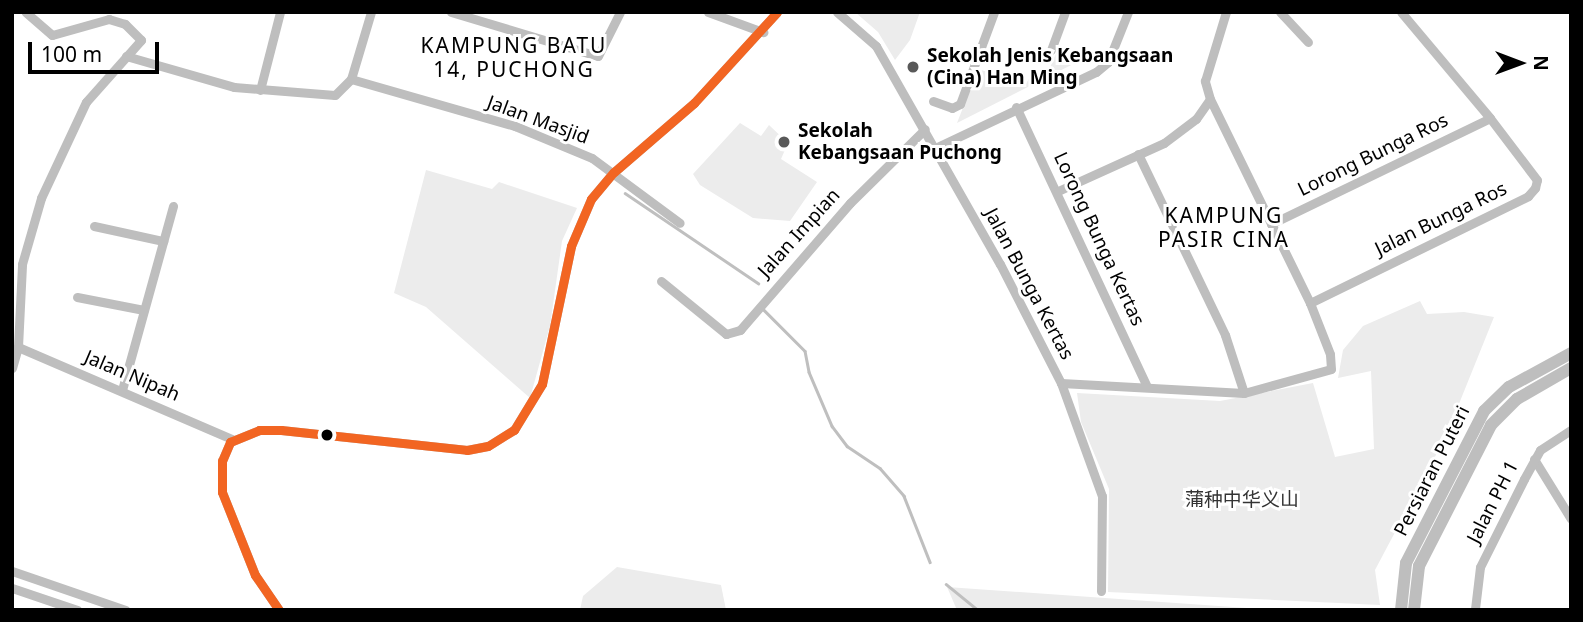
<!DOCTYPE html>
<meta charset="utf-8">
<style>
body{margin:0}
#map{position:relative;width:1583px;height:622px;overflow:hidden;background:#fff;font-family:"Noto Sans","Noto Sans SC",sans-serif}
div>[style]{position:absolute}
.green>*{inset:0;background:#ececec}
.stream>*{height:2.5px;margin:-1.25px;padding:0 1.25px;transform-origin:1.25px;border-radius:1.25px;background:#bfbfbf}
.minor>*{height:9px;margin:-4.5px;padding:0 4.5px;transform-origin:4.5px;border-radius:4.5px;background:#bebebe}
.major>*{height:12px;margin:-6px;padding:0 6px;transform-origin:6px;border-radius:6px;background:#bebebe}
.bus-1>*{height:9px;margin:-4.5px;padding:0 4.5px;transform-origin:4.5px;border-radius:4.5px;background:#f26522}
.dots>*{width:19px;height:19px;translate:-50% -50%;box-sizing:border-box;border:4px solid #fff;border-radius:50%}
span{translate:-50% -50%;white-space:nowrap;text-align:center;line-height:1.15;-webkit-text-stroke:6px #fff;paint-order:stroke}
.poi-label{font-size:19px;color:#000;font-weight:700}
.left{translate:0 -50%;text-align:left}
.street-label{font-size:19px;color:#000}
.park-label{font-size:19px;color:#333}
.neighbourhood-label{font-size:21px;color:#000;letter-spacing:2px}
.frame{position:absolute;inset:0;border:14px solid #000;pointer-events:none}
.north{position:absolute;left:1485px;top:28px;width:70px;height:70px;-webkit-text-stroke:5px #fff;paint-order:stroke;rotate:90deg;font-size:19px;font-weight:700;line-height:28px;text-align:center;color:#000}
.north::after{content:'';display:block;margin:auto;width:24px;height:32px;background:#000;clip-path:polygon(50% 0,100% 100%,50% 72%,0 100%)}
.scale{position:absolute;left:28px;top:42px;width:131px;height:32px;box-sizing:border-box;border:4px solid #000;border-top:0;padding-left:9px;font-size:21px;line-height:24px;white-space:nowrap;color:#000;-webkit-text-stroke:5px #fff;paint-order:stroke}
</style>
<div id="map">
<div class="green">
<div style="clip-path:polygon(855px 12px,920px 12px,910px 40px,895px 60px,878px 32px)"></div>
<div style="clip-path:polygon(1059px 47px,1089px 56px,957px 123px,978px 69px,1026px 84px,1034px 69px,1048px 72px)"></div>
<div style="clip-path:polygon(740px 123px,761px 136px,769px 125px,788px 143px,781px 159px,817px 182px,790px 221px,753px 218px,700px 185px,693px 174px)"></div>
<div style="clip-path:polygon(426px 170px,492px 189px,499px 182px,577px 208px,562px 241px,550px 326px,530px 398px,426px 307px,394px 293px)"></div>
<div style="clip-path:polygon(1420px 301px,1427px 314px,1464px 312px,1494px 317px,1446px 436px,1375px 570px,1380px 605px,1108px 592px,1109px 489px,1081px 422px,1077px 393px,1220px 401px,1313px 383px,1335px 457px,1374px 449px,1371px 371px,1338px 378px,1343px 350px,1363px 326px)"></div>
<div style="clip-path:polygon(617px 567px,721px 585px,726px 610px,580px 610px,583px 596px)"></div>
<div style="clip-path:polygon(947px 587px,1276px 610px,957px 610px)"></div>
</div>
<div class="stream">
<div style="left:625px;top:193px;width:161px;rotate:34.1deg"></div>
<div style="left:763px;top:309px;width:59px;rotate:45deg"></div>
<div style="left:805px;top:351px;width:21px;rotate:79deg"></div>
<div style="left:809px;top:372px;width:59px;rotate:66.9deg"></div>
<div style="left:832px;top:426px;width:25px;rotate:53deg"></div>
<div style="left:847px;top:446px;width:40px;rotate:34deg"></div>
<div style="left:880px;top:468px;width:37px;rotate:49deg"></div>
<div style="left:904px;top:496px;width:71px;rotate:68.5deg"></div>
<div style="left:946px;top:584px;width:41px;rotate:39.1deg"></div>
</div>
<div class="minor">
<div style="left:451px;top:12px;width:153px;rotate:16.7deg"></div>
<div style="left:598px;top:56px;width:49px;rotate:-63.4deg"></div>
<div style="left:708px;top:12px;width:59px;rotate:20deg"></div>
<div style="left:837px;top:12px;width:52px;rotate:41.1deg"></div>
<div style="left:876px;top:46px;width:251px;rotate:60.4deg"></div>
<div style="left:1000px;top:264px;width:134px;rotate:62.9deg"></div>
<div style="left:1061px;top:383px;width:120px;rotate:70.1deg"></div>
<div style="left:1102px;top:496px;width:95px;rotate:90.6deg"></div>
<div style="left:1280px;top:12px;width:41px;rotate:47deg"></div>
<div style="left:1051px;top:50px;width:40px;rotate:-69.8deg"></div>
<div style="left:126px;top:56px;width:112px;rotate:16deg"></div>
<div style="left:234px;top:87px;width:101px;rotate:4.5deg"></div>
<div style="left:335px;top:95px;width:23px;rotate:-45deg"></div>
<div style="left:351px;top:79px;width:70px;rotate:-73.4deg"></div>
<div style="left:351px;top:79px;width:171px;rotate:16deg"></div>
<div style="left:515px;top:126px;width:83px;rotate:22.6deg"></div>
<div style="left:592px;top:158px;width:109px;rotate:36.5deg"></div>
<div style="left:260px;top:90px;width:81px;rotate:-75.6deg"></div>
<div style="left:933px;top:101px;width:20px;rotate:20deg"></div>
<div style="left:952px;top:108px;width:9px;rotate:-27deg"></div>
<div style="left:960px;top:104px;width:98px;rotate:-69.7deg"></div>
<div style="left:1016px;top:107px;width:309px;rotate:64.9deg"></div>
<div style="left:935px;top:148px;width:178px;rotate:-25.3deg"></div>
<div style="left:1096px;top:72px;width:16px;rotate:-40deg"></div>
<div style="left:1108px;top:62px;width:54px;rotate:-68.2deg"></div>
<div style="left:1138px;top:154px;width:201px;rotate:64.3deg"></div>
<div style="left:1225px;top:335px;width:61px;rotate:71.9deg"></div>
<div style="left:1058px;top:191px;width:116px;rotate:-24.4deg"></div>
<div style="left:1164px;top:143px;width:40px;rotate:-37deg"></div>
<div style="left:1196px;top:119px;width:24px;rotate:-55deg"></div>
<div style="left:1210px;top:99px;width:19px;rotate:-106deg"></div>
<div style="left:1205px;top:81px;width:72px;rotate:-73.1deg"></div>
<div style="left:1271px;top:224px;width:243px;rotate:-25.8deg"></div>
<div style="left:94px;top:226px;width:71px;rotate:12.3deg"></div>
<div style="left:661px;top:281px;width:84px;rotate:39.2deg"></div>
<div style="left:726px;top:334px;width:15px;rotate:-16deg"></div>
<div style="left:740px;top:330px;width:168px;rotate:-49.1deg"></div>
<div style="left:850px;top:203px;width:105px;rotate:-44.6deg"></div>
<div style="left:77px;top:297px;width:68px;rotate:11deg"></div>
<div style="left:1310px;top:303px;width:243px;rotate:-26.1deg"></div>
<div style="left:1528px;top:196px;width:11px;rotate:-49deg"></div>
<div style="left:1535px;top:188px;width:8px;rotate:-76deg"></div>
<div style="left:1537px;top:180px;width:78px;rotate:-127.2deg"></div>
<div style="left:1490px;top:118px;width:138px;rotate:-130deg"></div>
<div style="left:18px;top:347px;width:233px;rotate:23.3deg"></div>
<div style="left:12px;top:368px;width:22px;rotate:-74deg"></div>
<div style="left:18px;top:347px;width:83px;rotate:-87.2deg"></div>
<div style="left:22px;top:264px;width:69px;rotate:-73.9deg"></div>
<div style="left:41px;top:198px;width:106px;rotate:-64.9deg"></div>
<div style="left:86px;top:102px;width:83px;rotate:-48.4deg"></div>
<div style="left:141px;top:40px;width:23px;rotate:-135deg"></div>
<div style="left:125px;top:24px;width:17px;rotate:-163deg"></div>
<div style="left:109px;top:19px;width:59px;rotate:164.3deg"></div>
<div style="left:52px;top:35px;width:35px;rotate:-139deg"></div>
<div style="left:1061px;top:383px;width:183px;rotate:3.1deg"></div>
<div style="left:1244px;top:393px;width:90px;rotate:-15.4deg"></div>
<div style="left:1331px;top:369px;width:15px;rotate:-94deg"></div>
<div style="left:1330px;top:354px;width:55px;rotate:-111.4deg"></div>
<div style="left:1310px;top:303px;width:227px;rotate:-116.1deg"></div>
<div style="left:122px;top:390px;width:191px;rotate:-74.5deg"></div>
<div style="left:1534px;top:459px;width:70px;rotate:58.3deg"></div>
<div style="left:12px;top:571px;width:120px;rotate:19deg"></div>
<div style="left:12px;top:588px;width:69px;rotate:18.7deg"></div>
<div style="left:1475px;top:609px;width:42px;rotate:-83.2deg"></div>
<div style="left:1480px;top:567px;width:98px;rotate:-63.4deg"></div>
<div style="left:1524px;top:479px;width:33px;rotate:-61deg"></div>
<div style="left:1540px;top:450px;width:37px;rotate:-33deg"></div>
<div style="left:279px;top:610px;width:42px;rotate:-124.4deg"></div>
<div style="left:255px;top:575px;width:89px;rotate:-111.7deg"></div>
<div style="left:222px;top:492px;width:31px;rotate:-90deg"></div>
<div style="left:222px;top:461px;width:21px;rotate:-67deg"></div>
<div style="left:230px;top:442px;width:31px;rotate:-22deg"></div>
<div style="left:259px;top:430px;width:22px"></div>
<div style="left:281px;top:430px;width:187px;rotate:6.1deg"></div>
<div style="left:467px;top:450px;width:21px;rotate:-11deg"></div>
<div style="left:488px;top:446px;width:31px;rotate:-32deg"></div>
<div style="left:514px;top:430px;width:54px;rotate:-58.7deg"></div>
<div style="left:542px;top:384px;width:141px;rotate:-78.1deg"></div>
<div style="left:571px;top:246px;width:51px;rotate:-66.9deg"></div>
<div style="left:591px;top:199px;width:35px;rotate:-50deg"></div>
<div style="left:614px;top:172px;width:106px;rotate:-40.8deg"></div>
<div style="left:694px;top:103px;width:123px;rotate:-47.6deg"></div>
</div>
<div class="major">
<div style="left:1401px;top:610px;width:47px;rotate:-83.9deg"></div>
<div style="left:1406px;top:563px;width:171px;rotate:-62.8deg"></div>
<div style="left:1484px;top:411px;width:35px;rotate:-44deg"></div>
<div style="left:1509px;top:387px;width:71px;rotate:-28.7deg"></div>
<div style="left:1414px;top:610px;width:44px;rotate:-83.5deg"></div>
<div style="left:1419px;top:566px;width:158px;rotate:-62.9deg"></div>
<div style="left:1491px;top:425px;width:37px;rotate:-45deg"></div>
<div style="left:1517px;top:399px;width:62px;rotate:-29.9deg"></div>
</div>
<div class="bus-1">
<div style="left:279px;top:610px;width:42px;rotate:-124.4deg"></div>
<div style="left:255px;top:575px;width:89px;rotate:-111.7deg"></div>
<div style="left:222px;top:492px;width:31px;rotate:-90deg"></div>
<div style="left:222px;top:461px;width:21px;rotate:-67deg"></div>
<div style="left:230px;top:442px;width:31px;rotate:-22deg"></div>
<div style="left:259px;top:430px;width:22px"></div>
<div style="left:281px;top:430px;width:187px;rotate:6.1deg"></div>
<div style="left:467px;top:450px;width:21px;rotate:-11deg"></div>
<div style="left:488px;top:446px;width:31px;rotate:-32deg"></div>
<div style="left:514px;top:430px;width:54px;rotate:-58.7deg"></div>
<div style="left:542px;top:384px;width:141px;rotate:-78.1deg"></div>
<div style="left:571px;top:246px;width:51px;rotate:-66.9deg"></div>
<div style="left:591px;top:199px;width:35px;rotate:-50deg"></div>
<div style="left:614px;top:172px;width:106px;rotate:-40.8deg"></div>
<div style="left:694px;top:103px;width:123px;rotate:-47.6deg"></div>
</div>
<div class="dots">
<div style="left:913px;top:67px;background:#595959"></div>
<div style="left:784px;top:142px;background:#595959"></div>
<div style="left:327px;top:435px;background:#000"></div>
</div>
<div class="poi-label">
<span class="left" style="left:927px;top:67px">Sekolah Jenis Kebangsaan<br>(Cina) Han Ming</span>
<span class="left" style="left:798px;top:142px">Sekolah<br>Kebangsaan Puchong</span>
</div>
<div class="street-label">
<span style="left:538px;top:120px;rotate:20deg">Jalan Masjid</span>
<span style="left:1373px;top:155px;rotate:-26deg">Lorong Bunga Ros</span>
<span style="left:1441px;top:219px;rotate:-26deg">Jalan Bunga Ros</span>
<span style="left:799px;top:233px;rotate:-48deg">Jalan Impian</span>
<span style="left:1099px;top:239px;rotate:65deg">Lorong Bunga Kertas</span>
<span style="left:1029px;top:284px;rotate:62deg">Jalan Bunga Kertas</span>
<span style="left:132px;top:376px;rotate:23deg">Jalan Nipah</span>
<span style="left:1432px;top:471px;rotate:-63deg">Persiaran Puteri</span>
<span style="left:1493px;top:502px;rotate:-63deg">Jalan PH 1</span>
</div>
<div class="park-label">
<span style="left:1242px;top:500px">蒲种中华义山</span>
</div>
<div class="neighbourhood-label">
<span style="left:514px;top:57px">KAMPUNG BATU<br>14, PUCHONG</span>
<span style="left:1224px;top:227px">KAMPUNG<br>PASIR CINA</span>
</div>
<div class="frame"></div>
<div class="north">N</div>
<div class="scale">100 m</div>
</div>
